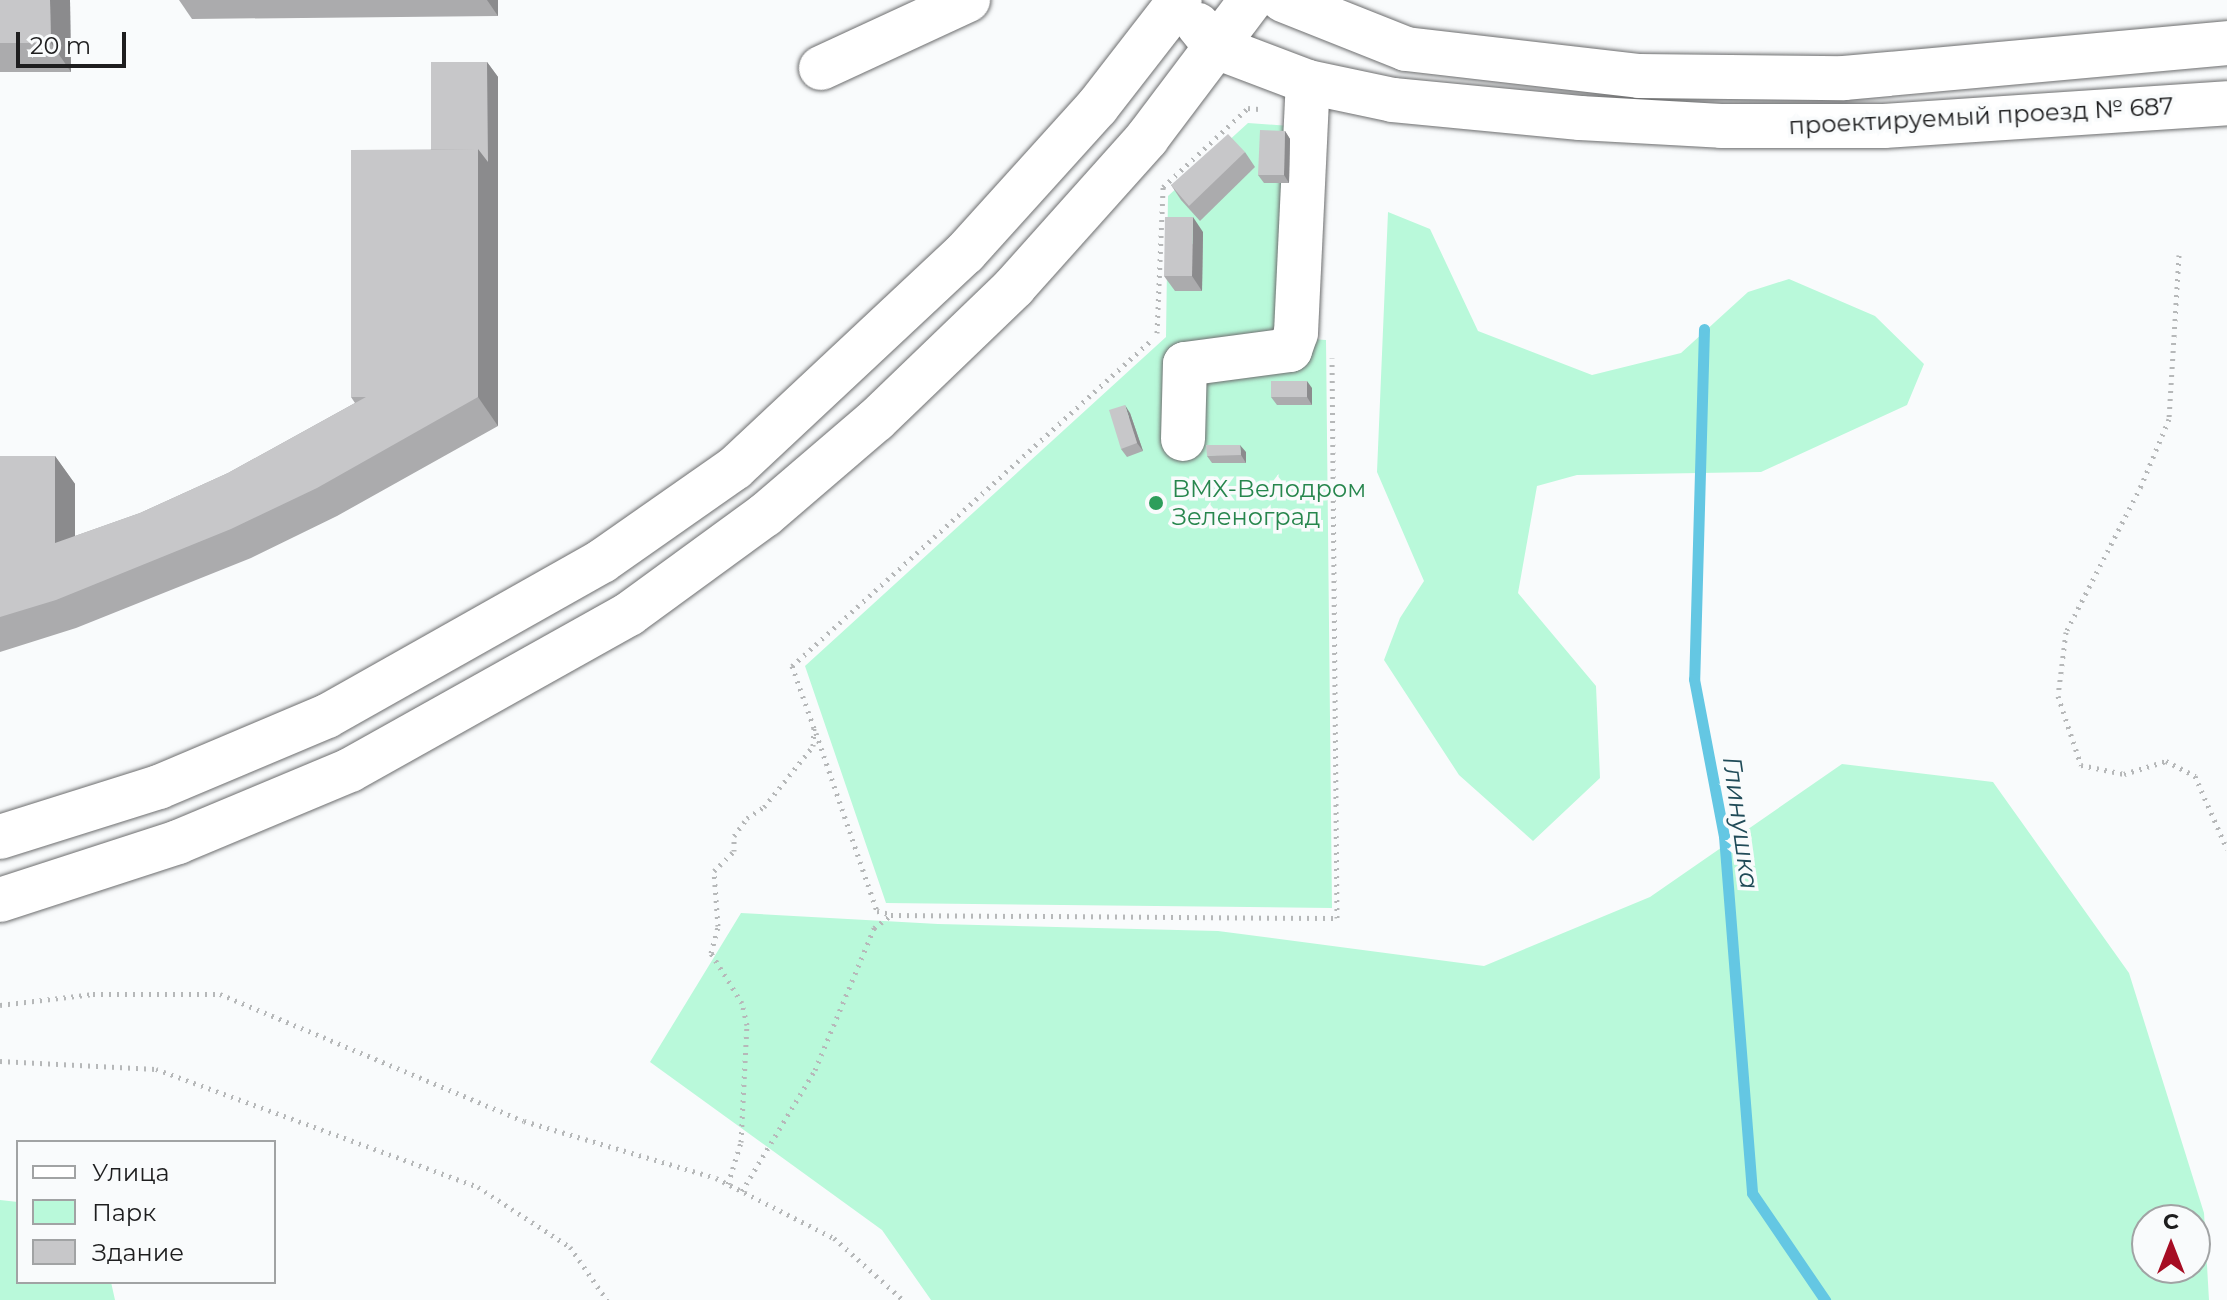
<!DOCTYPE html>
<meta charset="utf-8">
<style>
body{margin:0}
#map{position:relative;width:2227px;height:1300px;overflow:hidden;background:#f9fbfc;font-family:Montserrat,sans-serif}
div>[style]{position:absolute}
.green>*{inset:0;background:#b9f9da}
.stream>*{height:11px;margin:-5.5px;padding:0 5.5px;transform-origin:5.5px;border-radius:5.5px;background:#64c7e3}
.path>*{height:5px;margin-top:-2.5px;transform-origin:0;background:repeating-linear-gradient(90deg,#b6b8b9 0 2px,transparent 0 8px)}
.roads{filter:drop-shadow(0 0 2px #6d6e6f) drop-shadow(0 0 2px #6d6e6f)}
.minor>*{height:44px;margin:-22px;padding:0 22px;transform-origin:22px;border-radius:22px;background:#fff}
.wall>*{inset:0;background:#ababad}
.shaded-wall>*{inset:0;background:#8b8b8d}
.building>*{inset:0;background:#c7c7c9}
.dots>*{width:22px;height:22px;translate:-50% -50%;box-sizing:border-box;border:4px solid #f9fbfc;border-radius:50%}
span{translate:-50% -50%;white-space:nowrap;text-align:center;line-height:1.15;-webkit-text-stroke:7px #f9fbfc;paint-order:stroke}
.street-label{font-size:24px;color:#1e1e1f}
.leisure-label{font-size:24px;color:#27864d}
.left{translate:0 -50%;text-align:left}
.water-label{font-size:26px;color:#204b58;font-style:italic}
.legend{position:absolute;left:16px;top:1140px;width:260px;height:144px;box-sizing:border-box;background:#f9fbfc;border:2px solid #a1a3a4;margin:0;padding:10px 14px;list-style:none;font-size:24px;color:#1e1e1f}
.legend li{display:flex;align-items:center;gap:16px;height:40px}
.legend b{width:40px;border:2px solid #a1a3a4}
.north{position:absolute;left:2131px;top:1204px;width:80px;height:80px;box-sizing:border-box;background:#f9fbfc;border:2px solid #a1a3a4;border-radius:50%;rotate:0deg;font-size:22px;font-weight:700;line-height:32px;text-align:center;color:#1e1e1f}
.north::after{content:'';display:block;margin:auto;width:28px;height:36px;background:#a60d24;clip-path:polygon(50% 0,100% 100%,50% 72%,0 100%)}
.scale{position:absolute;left:16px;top:32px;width:110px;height:36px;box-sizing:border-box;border:4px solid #1e1e1f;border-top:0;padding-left:10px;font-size:24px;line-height:28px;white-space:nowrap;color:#1e1e1f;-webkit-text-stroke:6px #f9fbfc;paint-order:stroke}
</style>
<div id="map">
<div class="green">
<div style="clip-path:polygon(1248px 123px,1317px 128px,1311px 339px,1326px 340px,1332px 908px,886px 903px,805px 666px,1166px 337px,1168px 196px)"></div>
<div style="clip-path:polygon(1388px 212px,1430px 229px,1478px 331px,1592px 375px,1681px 353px,1748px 292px,1789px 279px,1875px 316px,1924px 364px,1907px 405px,1761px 472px,1577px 475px,1537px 486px,1518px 593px,1596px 686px,1600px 778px,1533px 841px,1459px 775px,1384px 660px,1400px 618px,1424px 581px,1377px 472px)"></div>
<div style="clip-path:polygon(evenodd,1842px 764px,1993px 782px,2129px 973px,2204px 1213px,2209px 1300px,931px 1300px,882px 1230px,650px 1062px,741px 913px,938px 924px,1218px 931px,1484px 966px,1650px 897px,1842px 764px,2195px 1220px,2195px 1268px,2147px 1268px,2147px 1220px,2195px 1220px)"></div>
<div style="clip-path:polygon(0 1200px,18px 1202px,18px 1282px,111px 1282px,115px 1300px,0 1300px)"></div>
</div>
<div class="stream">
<div style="left:1704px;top:329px;width:350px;rotate:91.6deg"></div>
<div style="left:1694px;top:679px;width:160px;rotate:79.2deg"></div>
<div style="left:1724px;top:836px;width:358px;rotate:85.5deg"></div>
<div style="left:1752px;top:1193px;width:130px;rotate:55.7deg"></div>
</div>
<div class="path">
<div style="left:2179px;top:255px;width:164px;rotate:93.5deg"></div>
<div style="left:2169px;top:419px;width:73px;rotate:112.7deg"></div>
<div style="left:2141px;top:486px;width:164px;rotate:117.2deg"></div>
<div style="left:2066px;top:632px;width:64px;rotate:97.1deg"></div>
<div style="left:2058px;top:696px;width:73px;rotate:71.6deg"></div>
<div style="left:2081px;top:765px;width:44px;rotate:11.8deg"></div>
<div style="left:2124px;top:774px;width:44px;rotate:-17.2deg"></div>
<div style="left:2166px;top:761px;width:33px;rotate:27deg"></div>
<div style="left:2195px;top:776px;width:80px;rotate:66.3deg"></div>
<div style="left:1157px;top:333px;width:146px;rotate:-87.6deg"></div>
<div style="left:1163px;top:187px;width:116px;rotate:-42.9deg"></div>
<div style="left:1248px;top:108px;width:11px;rotate:5deg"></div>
<div style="left:816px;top:733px;width:188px;rotate:71.1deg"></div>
<div style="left:877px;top:911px;width:13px;rotate:13deg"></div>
<div style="left:0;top:1005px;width:94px;rotate:-6.7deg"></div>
<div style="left:93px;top:994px;width:127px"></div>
<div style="left:220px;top:994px;width:329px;rotate:22.7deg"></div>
<div style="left:524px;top:1121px;width:200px;rotate:16.5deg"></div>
<div style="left:716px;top:1178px;width:132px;rotate:27deg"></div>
<div style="left:834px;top:1238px;width:93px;rotate:41.9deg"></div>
<div style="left:0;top:1061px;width:156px;rotate:2.9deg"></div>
<div style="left:156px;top:1069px;width:343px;rotate:20.1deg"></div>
<div style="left:478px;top:1187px;width:110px;rotate:33.1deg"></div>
<div style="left:570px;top:1247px;width:65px;rotate:55.1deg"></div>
<div style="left:728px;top:1184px;width:44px;rotate:-72.8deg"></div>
<div style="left:741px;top:1142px;width:117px;rotate:-87.1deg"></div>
<div style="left:747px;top:1025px;width:23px;rotate:-103deg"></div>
<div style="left:742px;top:1003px;width:59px;rotate:-121.8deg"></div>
<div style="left:711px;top:953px;width:28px;rotate:-75deg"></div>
<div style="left:718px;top:926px;width:55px;rotate:-94.2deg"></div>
<div style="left:714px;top:871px;width:28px;rotate:-45deg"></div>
<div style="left:734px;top:851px;width:15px;rotate:-90deg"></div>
<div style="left:734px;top:836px;width:22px;rotate:-54deg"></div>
<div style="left:747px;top:818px;width:20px;rotate:-33deg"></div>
<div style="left:764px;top:807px;width:78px;rotate:-51.2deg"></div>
<div style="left:813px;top:746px;width:18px;rotate:-87deg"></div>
<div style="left:814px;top:728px;width:66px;rotate:-109.5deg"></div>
<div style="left:792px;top:666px;width:484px;rotate:-42.2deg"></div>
<div style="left:742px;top:1191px;width:141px;rotate:-58.9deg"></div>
<div style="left:815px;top:1070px;width:154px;rotate:-67.4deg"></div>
<div style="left:874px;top:928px;width:21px;rotate:-37deg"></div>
<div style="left:891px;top:915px;width:446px;rotate:0.4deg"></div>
<div style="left:1337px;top:918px;width:560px;rotate:-90.51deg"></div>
</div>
<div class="roads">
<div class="minor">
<div style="left:1283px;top:0;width:132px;rotate:21.7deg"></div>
<div style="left:1406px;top:49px;width:235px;rotate:6.6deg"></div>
<div style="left:1639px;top:76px;width:205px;rotate:0.6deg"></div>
<div style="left:1844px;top:78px;width:385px;rotate:-5.2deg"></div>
<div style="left:1198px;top:25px;width:28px;rotate:51deg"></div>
<div style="left:1216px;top:47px;width:98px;rotate:20.8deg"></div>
<div style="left:1308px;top:82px;width:87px;rotate:12deg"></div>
<div style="left:1393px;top:100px;width:188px;rotate:5.5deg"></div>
<div style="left:1580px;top:118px;width:141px;rotate:3.2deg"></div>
<div style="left:1721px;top:126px;width:163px"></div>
<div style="left:1884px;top:126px;width:344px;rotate:-3.8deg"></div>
<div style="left:821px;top:68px;width:162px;rotate:-24.8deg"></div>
<div style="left:1183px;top:439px;width:75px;rotate:-88.5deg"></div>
<div style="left:1185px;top:364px;width:106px;rotate:-7.6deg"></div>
<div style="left:1290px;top:350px;width:18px;rotate:-71deg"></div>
<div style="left:1296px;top:333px;width:251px;rotate:-87.3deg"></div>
<div style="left:0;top:837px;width:167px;rotate:-17.5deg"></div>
<div style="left:159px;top:787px;width:182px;rotate:-22.9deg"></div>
<div style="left:327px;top:716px;width:316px;rotate:-29.4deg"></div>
<div style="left:602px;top:561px;width:162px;rotate:-35deg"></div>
<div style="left:735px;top:468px;width:315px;rotate:-43.1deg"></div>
<div style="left:965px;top:253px;width:197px;rotate:-47.9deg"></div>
<div style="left:1097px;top:107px;width:135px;rotate:-52.2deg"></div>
<div style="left:0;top:900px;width:187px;rotate:-18deg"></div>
<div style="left:178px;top:842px;width:186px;rotate:-22.7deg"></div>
<div style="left:350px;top:770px;width:320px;rotate:-29.2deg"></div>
<div style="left:629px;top:614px;width:168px;rotate:-36.1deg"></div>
<div style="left:765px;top:515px;width:146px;rotate:-40.6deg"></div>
<div style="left:876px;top:420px;width:192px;rotate:-43.9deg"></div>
<div style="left:1014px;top:287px;width:200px;rotate:-48.2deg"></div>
<div style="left:1147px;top:138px;width:173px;rotate:-53deg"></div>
</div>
</div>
<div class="wall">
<div style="clip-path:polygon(0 0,70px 0,71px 72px,0 72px)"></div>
<div style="clip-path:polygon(179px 0,498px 0,498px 16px,192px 19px)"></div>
<div style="clip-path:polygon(487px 62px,498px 77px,498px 426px,337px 516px,251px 558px,76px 628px,0 652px,0 456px,55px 456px,75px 484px,75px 536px,140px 513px,228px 473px,355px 403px,351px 397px,431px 149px)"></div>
<div style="clip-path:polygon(1285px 131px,1290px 139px,1289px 183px,1264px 183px,1258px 175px)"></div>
<div style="clip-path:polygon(1245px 152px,1255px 167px,1200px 221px,1181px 200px,1171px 185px)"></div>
<div style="clip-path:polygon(1203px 232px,1202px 291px,1175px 291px,1164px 276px)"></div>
<div style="clip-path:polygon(1312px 388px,1312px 405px,1277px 405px,1271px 397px)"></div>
<div style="clip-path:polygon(1130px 413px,1143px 451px,1127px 457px,1121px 449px)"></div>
<div style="clip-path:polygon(1246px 452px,1246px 463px,1212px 463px,1207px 456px)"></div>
</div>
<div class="shaded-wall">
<div style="clip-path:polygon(50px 0,70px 0,71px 72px,51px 43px)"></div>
<div style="clip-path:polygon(487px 0,498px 0,498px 16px)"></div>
<div style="clip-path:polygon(487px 62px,498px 77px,498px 426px,478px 397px,478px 149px)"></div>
<div style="clip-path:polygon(1285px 131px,1290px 139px,1289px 183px,1284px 175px)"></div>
<div style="clip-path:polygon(1193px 217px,1203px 232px,1202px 291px,1192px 276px)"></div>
<div style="clip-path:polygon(1307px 381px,1312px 388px,1312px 405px,1307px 397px)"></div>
<div style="clip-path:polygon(1125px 405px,1130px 413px,1143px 451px,1137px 443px)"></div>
<div style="clip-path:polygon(1240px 445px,1246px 452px,1246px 463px,1241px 455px)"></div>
<div style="clip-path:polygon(55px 456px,75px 484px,75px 571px,55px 543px)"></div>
</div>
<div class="building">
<div style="clip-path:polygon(0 0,50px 0,51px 43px,0 43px)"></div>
<div style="clip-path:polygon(431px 62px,487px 62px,488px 162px,478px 149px,431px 149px)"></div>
<div style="clip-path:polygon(1260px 130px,1285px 131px,1284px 175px,1258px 175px)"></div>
<div style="clip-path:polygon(1228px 134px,1245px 152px,1189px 206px,1171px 185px)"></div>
<div style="clip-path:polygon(478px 149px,478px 397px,317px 488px,231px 529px,56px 600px,0 617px,0 456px,55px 456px,55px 543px,140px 513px,228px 473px,366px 397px,351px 397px,351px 150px)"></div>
<div style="clip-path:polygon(1165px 217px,1193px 217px,1192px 276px,1164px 276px)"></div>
<div style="clip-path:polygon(1271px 381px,1307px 381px,1307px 397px,1271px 397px)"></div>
<div style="clip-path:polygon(1125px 405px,1137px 443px,1121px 449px,1109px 410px)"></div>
<div style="clip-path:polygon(1206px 445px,1240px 445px,1241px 455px,1207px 456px)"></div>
</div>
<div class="dots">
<div style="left:1156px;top:503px;background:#2e9e5b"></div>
</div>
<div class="street-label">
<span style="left:1981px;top:116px;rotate:-3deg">проектируемый проезд № 687</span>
</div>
<div class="leisure-label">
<span class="left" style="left:1172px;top:503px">BMX-Велодром<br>Зеленоград</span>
</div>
<div class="water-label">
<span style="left:1740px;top:823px;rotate:82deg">Глинушка</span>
</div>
<ul class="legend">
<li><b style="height:10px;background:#fff"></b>Улица</li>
<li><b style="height:22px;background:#b9f9da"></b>Парк</li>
<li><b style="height:22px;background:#c7c7c9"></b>Здание</li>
</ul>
<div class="north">С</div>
<div class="scale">20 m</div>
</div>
